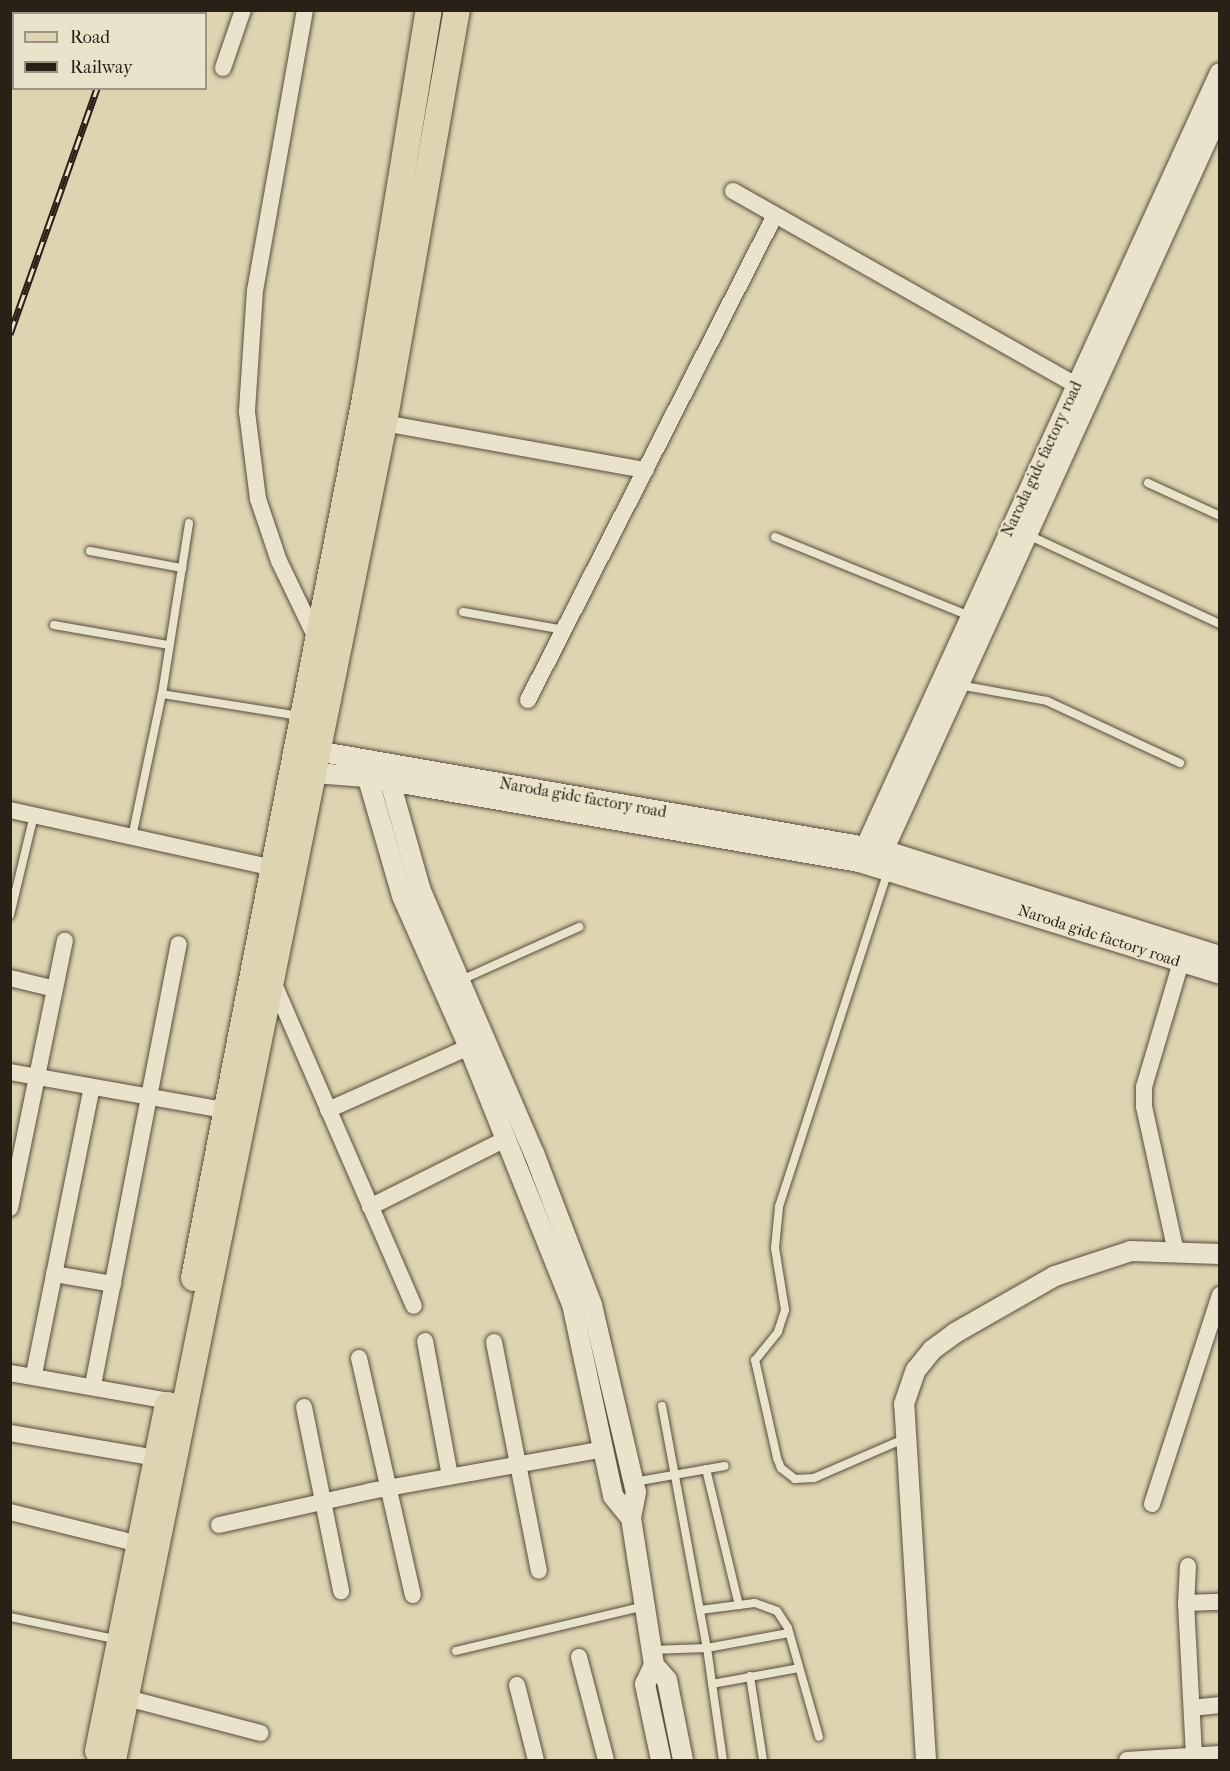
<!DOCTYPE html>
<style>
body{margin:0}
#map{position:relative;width:1230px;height:1771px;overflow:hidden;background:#dfd4b1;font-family:"IM FELL French Canon",serif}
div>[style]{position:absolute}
.roads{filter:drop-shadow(0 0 2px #574e3d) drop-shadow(0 0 2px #574e3d)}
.service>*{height:8px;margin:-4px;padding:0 4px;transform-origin:4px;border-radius:4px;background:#eae3cc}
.minor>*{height:16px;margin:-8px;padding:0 8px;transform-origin:8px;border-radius:8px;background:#eae3cc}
.tertiary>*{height:20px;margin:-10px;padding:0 10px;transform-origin:10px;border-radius:10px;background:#eae3cc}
.primary>*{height:26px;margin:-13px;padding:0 13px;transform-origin:13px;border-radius:13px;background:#dfd4b1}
.rail>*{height:7px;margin-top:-3.5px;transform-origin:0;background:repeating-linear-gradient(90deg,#eae3cc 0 14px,#2a2116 0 28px);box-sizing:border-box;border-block:2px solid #2a2116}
span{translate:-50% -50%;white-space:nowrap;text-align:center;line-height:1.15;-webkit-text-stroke:4.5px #eae3cc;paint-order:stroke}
.street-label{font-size:16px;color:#2a2116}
.frame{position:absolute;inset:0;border:12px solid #2a2116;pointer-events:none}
.legend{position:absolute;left:12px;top:12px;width:195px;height:78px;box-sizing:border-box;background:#eae3cc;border:2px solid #9d9583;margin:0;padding:8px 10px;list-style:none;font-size:18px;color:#2a2116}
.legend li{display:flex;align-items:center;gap:12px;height:30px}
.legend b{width:30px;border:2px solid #9d9583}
</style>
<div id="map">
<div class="roads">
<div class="service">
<div style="left:1148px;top:483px;width:79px;rotate:24.6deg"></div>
<div style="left:1026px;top:534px;width:214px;rotate:24.9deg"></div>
<div style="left:775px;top:537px;width:210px;rotate:22.1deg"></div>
<div style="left:90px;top:551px;width:94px;rotate:10.5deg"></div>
<div style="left:463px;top:612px;width:103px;rotate:10.1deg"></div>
<div style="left:54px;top:625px;width:117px;rotate:9.9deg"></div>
<div style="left:959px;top:685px;width:89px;rotate:10.3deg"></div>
<div style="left:1047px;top:701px;width:147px;rotate:25deg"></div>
<div style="left:162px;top:694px;width:140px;rotate:9.1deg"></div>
<div style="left:132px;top:837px;width:146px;rotate:-78.2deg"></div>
<div style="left:162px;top:694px;width:173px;rotate:-81deg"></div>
<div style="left:888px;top:871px;width:353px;rotate:108deg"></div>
<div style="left:779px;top:1207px;width:41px;rotate:95.6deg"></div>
<div style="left:775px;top:1248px;width:63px;rotate:80.8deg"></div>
<div style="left:785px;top:1310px;width:23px;rotate:108deg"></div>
<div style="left:778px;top:1332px;width:36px;rotate:129deg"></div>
<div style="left:755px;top:1360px;width:100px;rotate:77.3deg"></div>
<div style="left:777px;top:1458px;width:11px;rotate:68deg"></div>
<div style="left:781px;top:1468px;width:18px;rotate:38deg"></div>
<div style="left:795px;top:1479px;width:19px;rotate:-3deg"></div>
<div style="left:814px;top:1478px;width:100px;rotate:-23.5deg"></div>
<div style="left:10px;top:915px;width:103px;rotate:-76.5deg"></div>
<div style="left:459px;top:981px;width:132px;rotate:-24.2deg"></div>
<div style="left:662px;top:1406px;width:246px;rotate:79.5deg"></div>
<div style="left:707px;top:1648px;width:113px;rotate:81.9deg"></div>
<div style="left:706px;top:1469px;width:140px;rotate:76.4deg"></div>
<div style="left:634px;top:1482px;width:92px;rotate:-10deg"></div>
<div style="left:700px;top:1610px;width:55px;rotate:-7.3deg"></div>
<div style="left:755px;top:1603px;width:23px;rotate:20deg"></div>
<div style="left:777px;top:1611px;width:20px;rotate:57deg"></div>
<div style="left:788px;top:1628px;width:113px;rotate:74.1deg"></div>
<div style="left:10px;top:1617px;width:111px;rotate:11.9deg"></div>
<div style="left:652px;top:1650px;width:55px;rotate:-2.1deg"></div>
<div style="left:707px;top:1648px;width:83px;rotate:-10.4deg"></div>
<div style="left:456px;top:1651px;width:194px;rotate:-13.4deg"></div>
<div style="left:750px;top:1676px;width:85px;rotate:81.2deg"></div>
<div style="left:712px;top:1684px;width:88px;rotate:-10.4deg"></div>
</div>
<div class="minor">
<div style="left:305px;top:10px;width:284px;rotate:100.1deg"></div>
<div style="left:255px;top:290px;width:122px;rotate:93.8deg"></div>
<div style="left:247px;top:412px;width:88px;rotate:82.8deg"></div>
<div style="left:258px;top:499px;width:65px;rotate:71.3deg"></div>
<div style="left:279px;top:561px;width:88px;rotate:64.3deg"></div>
<div style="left:223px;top:68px;width:61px;rotate:-71deg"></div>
<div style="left:733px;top:191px;width:394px;rotate:29.5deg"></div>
<div style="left:384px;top:423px;width:266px;rotate:10.2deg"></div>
<div style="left:528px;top:700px;width:544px;rotate:-63.01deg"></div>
<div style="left:10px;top:810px;width:270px;rotate:12.4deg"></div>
<div style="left:10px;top:978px;width:46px;rotate:13.7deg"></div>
<div style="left:273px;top:982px;width:353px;rotate:66.5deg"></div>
<div style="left:10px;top:1072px;width:217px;rotate:10.1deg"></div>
<div style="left:328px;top:1110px;width:154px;rotate:-24.1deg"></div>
<div style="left:370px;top:1207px;width:152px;rotate:-26.6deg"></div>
<div style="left:10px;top:1208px;width:273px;rotate:-78.4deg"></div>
<div style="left:1176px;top:1252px;width:148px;rotate:-102.4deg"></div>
<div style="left:1144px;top:1107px;width:20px;rotate:-90deg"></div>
<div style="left:1144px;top:1087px;width:130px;rotate:-73.5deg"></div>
<div style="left:54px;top:1274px;width:60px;rotate:9.6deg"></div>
<div style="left:425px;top:1341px;width:137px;rotate:79.5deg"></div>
<div style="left:494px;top:1342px;width:233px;rotate:78.9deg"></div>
<div style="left:359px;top:1358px;width:243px;rotate:77.2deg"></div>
<div style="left:10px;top:1373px;width:161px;rotate:10deg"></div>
<div style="left:34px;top:1374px;width:293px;rotate:-78.6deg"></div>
<div style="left:93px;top:1385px;width:449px;rotate:-79deg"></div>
<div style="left:304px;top:1407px;width:188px;rotate:78.6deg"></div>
<div style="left:10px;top:1433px;width:148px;rotate:9.7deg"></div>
<div style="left:1152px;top:1504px;width:220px;rotate:-72deg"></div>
<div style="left:10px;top:1512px;width:133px;rotate:13.9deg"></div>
<div style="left:219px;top:1525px;width:156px;rotate:-12.6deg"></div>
<div style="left:371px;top:1491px;width:237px;rotate:-10.2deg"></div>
<div style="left:1188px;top:1566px;width:37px;rotate:93deg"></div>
<div style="left:1186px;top:1603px;width:153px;rotate:87deg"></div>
<div style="left:1186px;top:1603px;width:34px;rotate:-2deg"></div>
<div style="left:579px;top:1657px;width:106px;rotate:75.3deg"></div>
<div style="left:517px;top:1685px;width:77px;rotate:75.8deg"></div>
<div style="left:127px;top:1698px;width:138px;rotate:14.7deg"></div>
<div style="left:1192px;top:1708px;width:28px;rotate:-6deg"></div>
<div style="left:1127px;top:1760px;width:93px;rotate:-3.7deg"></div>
</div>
<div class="tertiary">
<div style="left:305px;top:749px;width:587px;rotate:9.91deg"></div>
<div style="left:883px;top:850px;width:353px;rotate:17.5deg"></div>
<div style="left:385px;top:764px;width:132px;rotate:74.2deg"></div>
<div style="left:421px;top:891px;width:285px;rotate:66.7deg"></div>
<div style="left:534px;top:1153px;width:163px;rotate:69.1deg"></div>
<div style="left:592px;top:1305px;width:192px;rotate:76.8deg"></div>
<div style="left:636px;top:1492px;width:26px;rotate:101deg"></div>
<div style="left:631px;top:1518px;width:149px;rotate:81.1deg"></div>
<div style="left:654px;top:1665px;width:21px;rotate:115deg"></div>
<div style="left:645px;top:1684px;width:78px;rotate:78.1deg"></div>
<div style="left:364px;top:765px;width:136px;rotate:73.8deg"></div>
<div style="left:402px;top:896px;width:165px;rotate:66.1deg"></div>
<div style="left:469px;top:1047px;width:277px;rotate:68.2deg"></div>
<div style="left:572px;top:1304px;width:196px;rotate:77.9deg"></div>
<div style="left:613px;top:1496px;width:28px;rotate:51deg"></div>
<div style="left:302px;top:772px;width:64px;rotate:4.5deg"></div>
<div style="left:366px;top:777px;width:500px;rotate:9.78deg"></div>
<div style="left:859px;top:862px;width:378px;rotate:17.2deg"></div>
<div style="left:861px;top:857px;width:862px;rotate:-65.4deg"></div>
<div style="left:879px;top:860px;width:823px;rotate:-65.52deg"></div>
<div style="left:654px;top:1665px;width:20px;rotate:49deg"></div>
<div style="left:667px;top:1680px;width:82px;rotate:78.7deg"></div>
<div style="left:926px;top:1760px;width:357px;rotate:-93.5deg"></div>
<div style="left:904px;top:1404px;width:36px;rotate:-71deg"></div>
<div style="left:916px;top:1370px;width:26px;rotate:-51deg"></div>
<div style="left:932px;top:1350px;width:29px;rotate:-36deg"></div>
<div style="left:955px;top:1333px;width:115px;rotate:-29.7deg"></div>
<div style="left:1055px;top:1276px;width:80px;rotate:-18.2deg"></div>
<div style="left:1131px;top:1251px;width:89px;rotate:1.9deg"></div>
</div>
<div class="primary">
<div style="left:194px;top:1278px;width:902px;rotate:-79deg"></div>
<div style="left:366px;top:393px;width:388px;rotate:-80.7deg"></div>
<div style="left:98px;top:1751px;width:353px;rotate:-78.6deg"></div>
<div style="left:113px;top:1760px;width:1364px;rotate:-78.54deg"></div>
<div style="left:384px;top:423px;width:419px;rotate:-80deg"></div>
</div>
</div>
<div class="rail">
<div style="left:124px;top:14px;width:4px;rotate:-76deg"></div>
<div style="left:10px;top:334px;width:261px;rotate:-70.5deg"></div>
</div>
<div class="street-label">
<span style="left:1042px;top:459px;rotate:-65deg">Naroda gidc factory road</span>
<span style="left:583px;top:798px;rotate:10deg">Naroda gidc factory road</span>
<span style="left:1099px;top:936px;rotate:18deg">Naroda gidc factory road</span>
</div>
<div class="frame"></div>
<ul class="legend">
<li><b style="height:8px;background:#dfd4b1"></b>Road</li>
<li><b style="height:8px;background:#2a2116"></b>Railway</li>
</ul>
</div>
